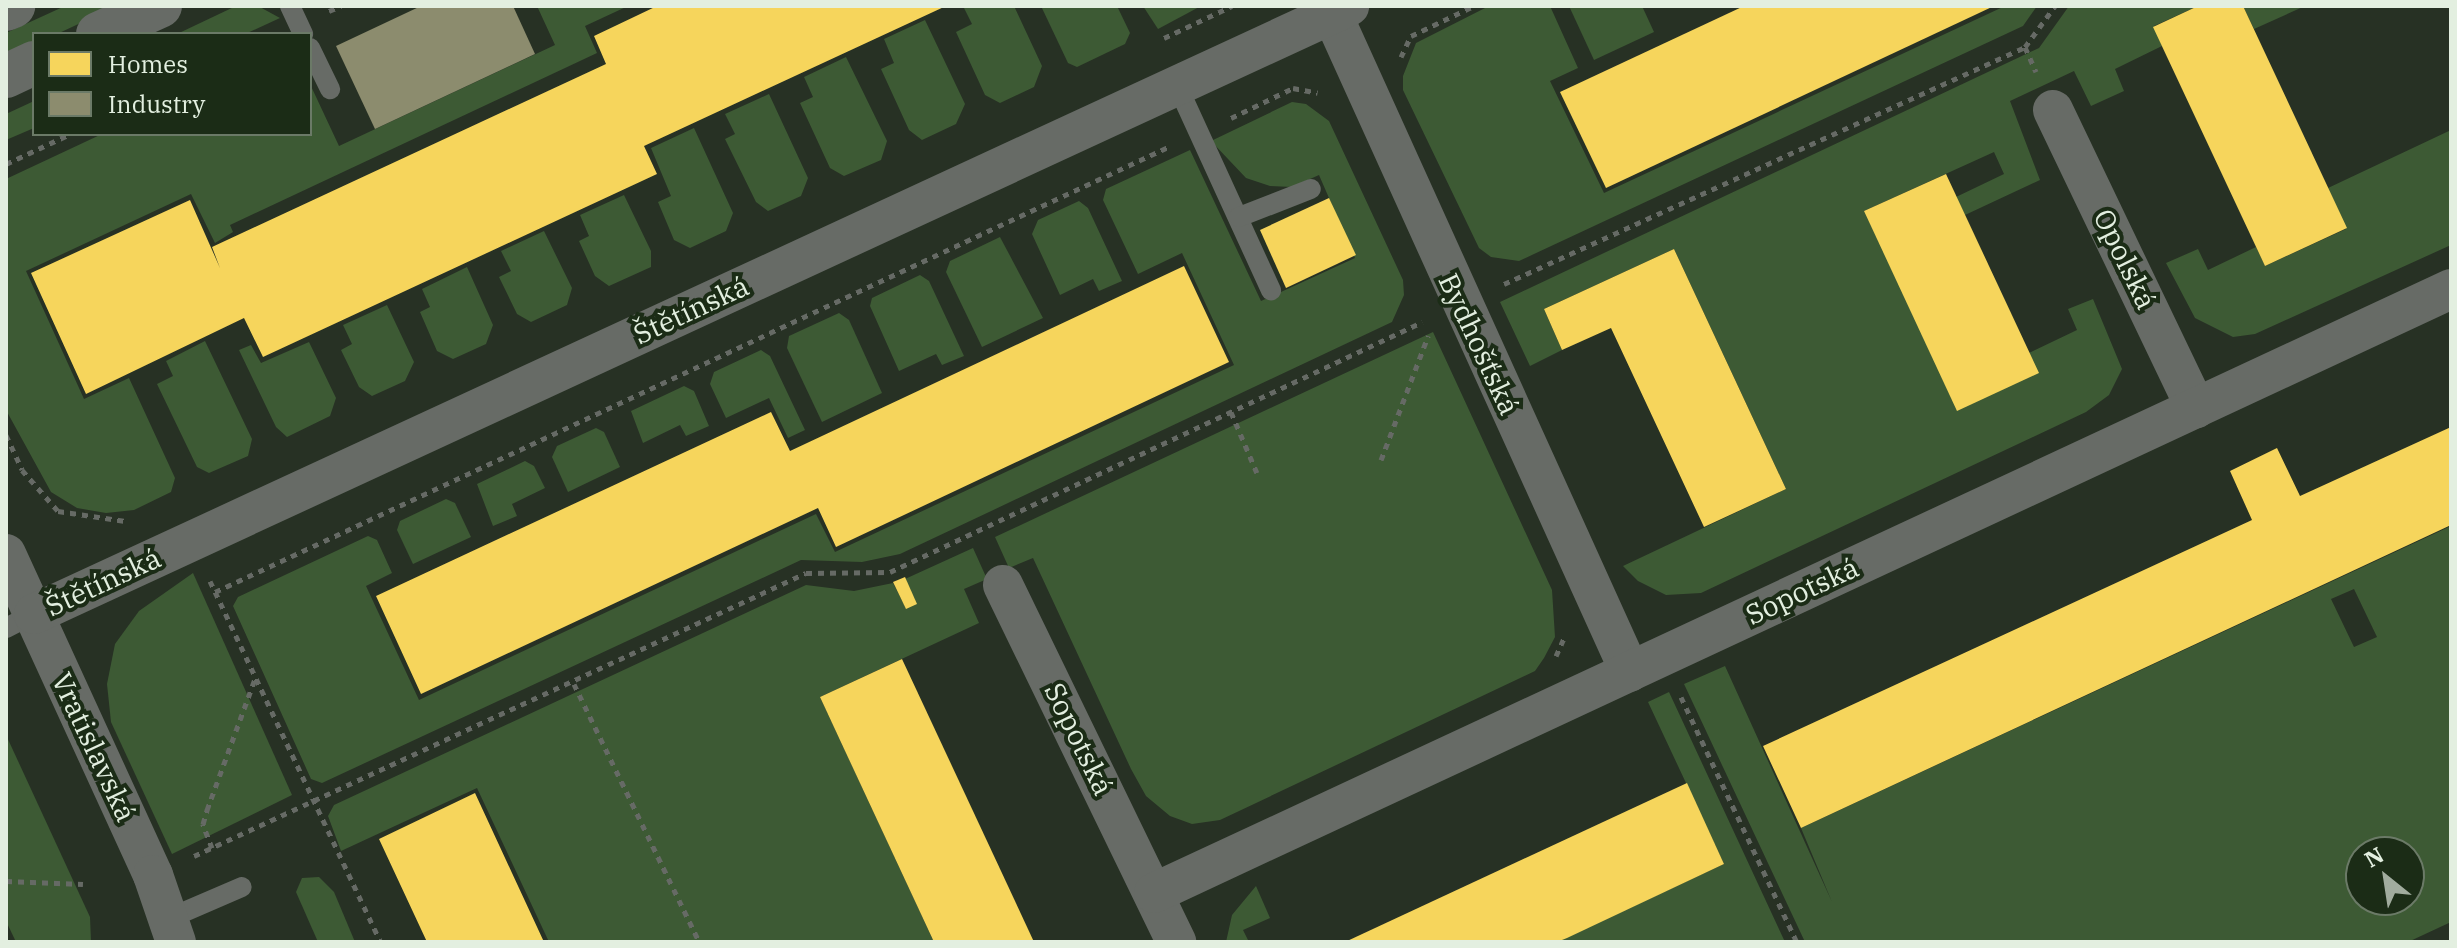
<!DOCTYPE html>
<meta charset="utf-8">
<style>
body{margin:0}
#map{position:relative;width:2457px;height:948px;overflow:hidden;background:#273124;font-family:"IBM Plex Serif",serif}
div>[style]{position:absolute}
.green>*{inset:0;background:#3d5a34}
.homes>*{inset:0;background:#f6d55c}
.industry>*{inset:0;background:#8c8c6e}
.path>*{height:5px;margin-top:-2.5px;transform-origin:0;background:repeating-linear-gradient(90deg,#666a65 0 6px,transparent 0 12px)}
.service>*{height:20px;margin:-10px;padding:0 10px;transform-origin:10px;border-radius:10px;background:#676b66}
.minor>*{height:40px;margin:-20px;padding:0 20px;transform-origin:20px;border-radius:20px;background:#676b66}
.tertiary>*{height:44px;margin:-22px;padding:0 22px;transform-origin:22px;border-radius:22px;background:#676b66}
span{translate:-50% -50%;white-space:nowrap;text-align:center;line-height:1.15;-webkit-text-stroke:8px #1b2c16;paint-order:stroke}
.street-label{font-size:28px;color:#e3efe0}
.frame{position:absolute;inset:0;border:8px solid #e3efe0;pointer-events:none}
.legend{position:absolute;left:32px;top:32px;width:280px;height:104px;box-sizing:border-box;background:#1b2c16;border:2px solid #6b7a67;margin:0;padding:10px 14px;list-style:none;font-size:24px;color:#e3efe0}
.legend li{display:flex;align-items:center;gap:16px;height:40px}
.legend b{width:40px;border:2px solid #6b7a67}
.north{position:absolute;left:2345px;top:836px;width:80px;height:80px;box-sizing:border-box;background:#1b2c16;border:2px solid #6b7a67;border-radius:50%;rotate:330deg;font-size:22px;font-weight:700;line-height:32px;text-align:center;color:#e3efe0}
.north::after{content:'';display:block;margin:auto;width:28px;height:36px;background:#a1ac9e;clip-path:polygon(50% 0,100% 100%,50% 72%,0 100%)}
</style>
<div id="map">
<div class="green">
<div style="clip-path:polygon(65px 6px,117px 6px,57px 34px,34px 34px,34px 45px,6px 58px,6px 33px)"></div>
<div style="clip-path:polygon(236px 6px,258px 6px,280px 18px,245px 34px,177px 34px)"></div>
<div style="clip-path:polygon(537px 6px,628px 6px,585px 26px,597px 53px,230px 225px,233px 232px,215px 243px,191px 194px,26px 271px,84px 399px,129px 378px,175px 478px,171px 492px,134px 510px,106px 513px,77px 508px,51px 492px,6px 410px,6px 179px,102px 134px,310px 134px,310px 84px,339px 146px,555px 45px)"></div>
<div style="clip-path:polygon(963px 6px,1014px 6px,1042px 66px,1034px 87px,1000px 103px,985px 95px,956px 32px,972px 24px)"></div>
<div style="clip-path:polygon(1041px 6px,1117px 6px,1130px 33px,1125px 44px,1077px 67px,1068px 63px)"></div>
<div style="clip-path:polygon(1143px 6px,1201px 6px,1158px 29px)"></div>
<div style="clip-path:polygon(1489px 6px,1550px 6px,1578px 68px,1550px 81px,1604px 193px,2005px 6px,2037px 6px,2023px 26px,1519px 261px,1491px 257px,1479px 248px,1403px 90px,1403px 76px,1416px 43px)"></div>
<div style="clip-path:polygon(1569px 6px,1642px 6px,1654px 32px,1594px 60px)"></div>
<div style="clip-path:polygon(2069px 6px,2198px 6px,2154px 26px,2162px 46px,2115px 69px,2124px 91px,2091px 106px,2074px 71px,2010px 101px,2040px 180px,1965px 215px,1956px 197px,2004px 174px,1994px 152px,1864px 211px,2029px 353px,2077px 330px,2068px 309px,2093px 299px,2122px 369px,2109px 395px,2086px 412px,1701px 593px,1666px 595px,1638px 581px,1623px 566px,1786px 489px,1674px 249px,1544px 309px,1562px 350px,1530px 366px,1500px 302px,2039px 48px)"></div>
<div style="clip-path:polygon(2243px 6px,2305px 6px,2254px 29px)"></div>
<div style="clip-path:polygon(925px 20px,965px 104px,956px 124px,922px 140px,909px 130px,881px 69px,894px 63px,884px 39px)"></div>
<div style="clip-path:polygon(846px 57px,887px 141px,881px 160px,844px 176px,830px 168px,800px 103px,813px 97px,804px 77px)"></div>
<div style="clip-path:polygon(769px 94px,808px 178px,801px 196px,768px 211px,756px 202px,725px 139px,735px 134px,725px 114px)"></div>
<div style="clip-path:polygon(34px 101px,34px 128px,6px 140px,6px 114px)"></div>
<div style="clip-path:polygon(1292px 102px,1306px 104px,1329px 121px,1403px 280px,1404px 295px,1392px 322px,900px 554px,862px 562px,801px 560px,322px 783px,311px 779px,233px 606px,238px 597px,368px 536px,377px 540px,392px 573px,366px 586px,419px 700px,816px 514px,835px 552px,1234px 365px,1182px 253px,1138px 274px,1103px 200px,1106px 189px,1190px 150px,1261px 301px,1355px 258px,1319px 175px,1292px 187px,1270px 186px,1246px 178px,1211px 141px)"></div>
<div style="clip-path:polygon(694px 128px,733px 213px,726px 231px,690px 248px,674px 240px,658px 202px,671px 196px,651px 148px)"></div>
<div style="clip-path:polygon(2451px 130px,2451px 245px,2255px 334px,2233px 337px,2195px 318px,2166px 263px,2198px 249px,2208px 270px,2256px 247px,2265px 266px,2346px 229px,2328px 188px)"></div>
<div style="clip-path:polygon(624px 195px,651px 251px,651px 267px,609px 286px,595px 276px,579px 241px,589px 236px,580px 215px)"></div>
<div style="clip-path:polygon(1079px 201px,1088px 208px,1122px 281px,1099px 291px,1093px 279px,1060px 295px,1032px 234px,1038px 220px)"></div>
<div style="clip-path:polygon(544px 231px,572px 288px,567px 305px,531px 322px,517px 314px,499px 277px,511px 271px,501px 251px)"></div>
<div style="clip-path:polygon(1000px 237px,1043px 318px,982px 347px,946px 272px,950px 261px)"></div>
<div style="clip-path:polygon(467px 267px,493px 325px,486px 344px,453px 359px,437px 351px,420px 312px,430px 307px,422px 289px)"></div>
<div style="clip-path:polygon(920px 275px,929px 281px,964px 356px,942px 365px,936px 354px,899px 371px,870px 306px,872px 298px)"></div>
<div style="clip-path:polygon(387px 305px,414px 362px,405px 381px,372px 396px,359px 387px,341px 350px,352px 344px,343px 325px)"></div>
<div style="clip-path:polygon(839px 313px,849px 320px,882px 393px,822px 422px,787px 348px,789px 336px)"></div>
<div style="clip-path:polygon(1433px 332px,1552px 590px,1555px 637px,1544px 658px,1535px 671px,1220px 820px,1192px 824px,1170px 816px,1146px 796px,1131px 769px,1033px 558px,1009px 568px,995px 537px)"></div>
<div style="clip-path:polygon(205px 341px,252px 439px,248px 456px,209px 473px,197px 467px,157px 384px,173px 376px,166px 361px)"></div>
<div style="clip-path:polygon(309px 342px,336px 398px,330px 416px,287px 437px,276px 427px,239px 350px,251px 345px,261px 363px)"></div>
<div style="clip-path:polygon(761px 350px,770px 356px,805px 430px,788px 438px,769px 398px,726px 418px,710px 384px,714px 372px)"></div>
<div style="clip-path:polygon(684px 386px,694px 391px,709px 426px,686px 436px,680px 425px,643px 443px,631px 411px)"></div>
<div style="clip-path:polygon(596px 428px,604px 432px,620px 467px,568px 492px,552px 457px,557px 446px)"></div>
<div style="clip-path:polygon(525px 461px,534px 466px,545px 488px,512px 504px,517px 516px,493px 526px,477px 484px)"></div>
<div style="clip-path:polygon(446px 499px,455px 503px,471px 537px,413px 564px,397px 530px,400px 521px)"></div>
<div style="clip-path:polygon(evenodd,2451px 526px,2451px 922px,2408px 942px,1805px 942px,1684px 684px,1725px 666px,1832px 902px,1801px 828px,2451px 526px,2354px 589px,2377px 637px,2354px 647px,2331px 599px,2354px 589px,2451px 526px,2361px 852px,2409px 852px,2409px 900px,2361px 900px,2361px 852px)"></div>
<div style="clip-path:polygon(973px 548px,987px 579px,964px 589px,979px 623px,820px 697px,934px 942px,549px 942px,477px 788px,341px 851px,328px 816px,334px 805px,806px 585px,854px 591px,893px 583px,906px 608px,916px 603px,905px 579px)"></div>
<div style="clip-path:polygon(193px 573px,292px 795px,172px 854px,111px 722px,107px 684px,115px 644px,139px 611px)"></div>
<div style="clip-path:polygon(1669px 692px,1785px 942px,1556px 942px,1724px 864px,1648px 702px)"></div>
<div style="clip-path:polygon(6px 735px,90px 917px,91px 942px,16px 942px,6px 921px)"></div>
<div style="clip-path:polygon(319px 877px,334px 892px,355px 942px,318px 942px,296px 892px,302px 878px)"></div>
<div style="clip-path:polygon(1256px 886px,1270px 918px,1243px 930px,1249px 942px,1226px 942px,1232px 915px)"></div>
</div>
<div class="homes">
<div style="clip-path:polygon(657px 6px,946px 6px,644px 146px,657px 174px,263px 357px,244px 318px,86px 394px,31px 273px,190px 200px,220px 268px,212px 247px,606px 64px,594px 36px)"></div>
<div style="clip-path:polygon(1744px 6px,1994px 6px,1606px 188px,1560px 92px)"></div>
<div style="clip-path:polygon(2198px 6px,2243px 6px,2347px 228px,2265px 266px,2153px 27px)"></div>
<div style="clip-path:polygon(1946px 174px,2039px 373px,1957px 411px,1864px 211px)"></div>
<div style="clip-path:polygon(1329px 198px,1356px 255px,1286px 288px,1260px 230px)"></div>
<div style="clip-path:polygon(1674px 249px,1786px 489px,1704px 527px,1611px 328px,1562px 350px,1544px 309px)"></div>
<div style="clip-path:polygon(1184px 266px,1229px 362px,836px 547px,818px 508px,421px 694px,376px 596px,771px 412px,790px 451px)"></div>
<div style="clip-path:polygon(2451px 427px,2451px 525px,1801px 828px,1763px 746px,2252px 520px,2230px 471px,2277px 448px,2300px 496px)"></div>
<div style="clip-path:polygon(905px 577px,917px 604px,906px 609px,893px 582px)"></div>
<div style="clip-path:polygon(902px 659px,994px 856px,1034px 942px,934px 942px,839px 738px,820px 697px)"></div>
<div style="clip-path:polygon(1687px 783px,1724px 864px,1567px 938px,1557px 942px,1345px 942px)"></div>
<div style="clip-path:polygon(475px 793px,512px 873px,544px 942px,427px 942px,379px 839px)"></div>
</div>
<div class="industry">
<div style="clip-path:polygon(421px 6px,513px 6px,535px 54px,375px 129px,336px 46px)"></div>
</div>
<div class="path">
<div style="left:329px;top:11px;width:13px;rotate:-23deg"></div>
<div style="left:1164px;top:38px;width:75px;rotate:-25.2deg"></div>
<div style="left:2025px;top:47px;width:27px;rotate:66deg"></div>
<div style="left:1401px;top:57px;width:23px;rotate:-65deg"></div>
<div style="left:1411px;top:36px;width:70px;rotate:-25.5deg"></div>
<div style="left:1231px;top:118px;width:69px;rotate:-25.8deg"></div>
<div style="left:1293px;top:88px;width:25px;rotate:11deg"></div>
<div style="left:6px;top:164px;width:71px;rotate:-25.1deg"></div>
<div style="left:1504px;top:284px;width:572px;rotate:-24.46deg"></div>
<div style="left:2025px;top:47px;width:51px;rotate:-53.8deg"></div>
<div style="left:1231px;top:412px;width:66px;rotate:66.9deg"></div>
<div style="left:6px;top:435px;width:38px;rotate:65deg"></div>
<div style="left:22px;top:470px;width:55px;rotate:48.7deg"></div>
<div style="left:58px;top:511px;width:68px;rotate:8.5deg"></div>
<div style="left:1381px;top:460px;width:133px;rotate:-69.2deg"></div>
<div style="left:210px;top:581px;width:399px;rotate:64.7deg"></div>
<div style="left:215px;top:592px;width:1052px;rotate:-25.03deg"></div>
<div style="left:1556px;top:656px;width:22px;rotate:-66deg"></div>
<div style="left:574px;top:684px;width:287px;rotate:64.1deg"></div>
<div style="left:1681px;top:697px;width:271px;rotate:64.7deg"></div>
<div style="left:212px;top:848px;width:26px;rotate:-111deg"></div>
<div style="left:203px;top:824px;width:15px;rotate:-74deg"></div>
<div style="left:207px;top:810px;width:143px;rotate:-69.9deg"></div>
<div style="left:194px;top:856px;width:674px;rotate:-24.82deg"></div>
<div style="left:806px;top:573px;width:84px;rotate:-0.7deg"></div>
<div style="left:890px;top:572px;width:588px;rotate:-25.17deg"></div>
<div style="left:6px;top:881px;width:77px;rotate:2.2deg"></div>
</div>
<div class="service">
<div style="left:290px;top:6px;width:31px;rotate:65deg"></div>
<div style="left:310px;top:48px;width:46px;rotate:64deg"></div>
<div style="left:1177px;top:85px;width:226px;rotate:65.4deg"></div>
<div style="left:1239px;top:217px;width:77px;rotate:-21.3deg"></div>
<div style="left:6px;top:628px;width:31px;rotate:-27deg"></div>
<div style="left:170px;top:918px;width:78px;rotate:-23.3deg"></div>
</div>
<div class="minor">
<div style="left:1332px;top:14px;width:722px;rotate:65.63deg"></div>
<div style="left:2053px;top:110px;width:331px;rotate:64.4deg"></div>
<div style="left:6px;top:554px;width:353px;rotate:65.4deg"></div>
<div style="left:153px;top:875px;width:71px;rotate:71.1deg"></div>
<div style="left:1003px;top:585px;width:397px;rotate:64.1deg"></div>
<div style="left:34px;top:614px;width:1449px;rotate:-24.81deg"></div>
<div style="left:1154px;top:893px;width:1431px;rotate:-24.97deg"></div>
</div>
<div class="tertiary">
<div style="left:6px;top:9px;width:8px;rotate:-23deg"></div>
<div style="left:98px;top:34px;width:68px;rotate:-24.3deg"></div>
<div style="left:6px;top:76px;width:31px;rotate:-25deg"></div>
</div>
<div class="street-label">
<span style="left:2125px;top:259px;rotate:64deg">Opolská</span>
<span style="left:691px;top:310px;rotate:-25deg">Štětínská</span>
<span style="left:1479px;top:344px;rotate:65deg">Bydhošťská</span>
<span style="left:103px;top:582px;rotate:-25deg">Štětínská</span>
<span style="left:1802px;top:591px;rotate:-25deg">Sopotská</span>
<span style="left:1079px;top:739px;rotate:64deg">Sopotská</span>
<span style="left:94px;top:747px;rotate:65deg">Vratislavská</span>
</div>
<div class="frame"></div>
<ul class="legend">
<li><b style="height:22px;background:#f6d55c"></b>Homes</li>
<li><b style="height:22px;background:#8c8c6e"></b>Industry</li>
</ul>
<div class="north">N</div>
</div>
